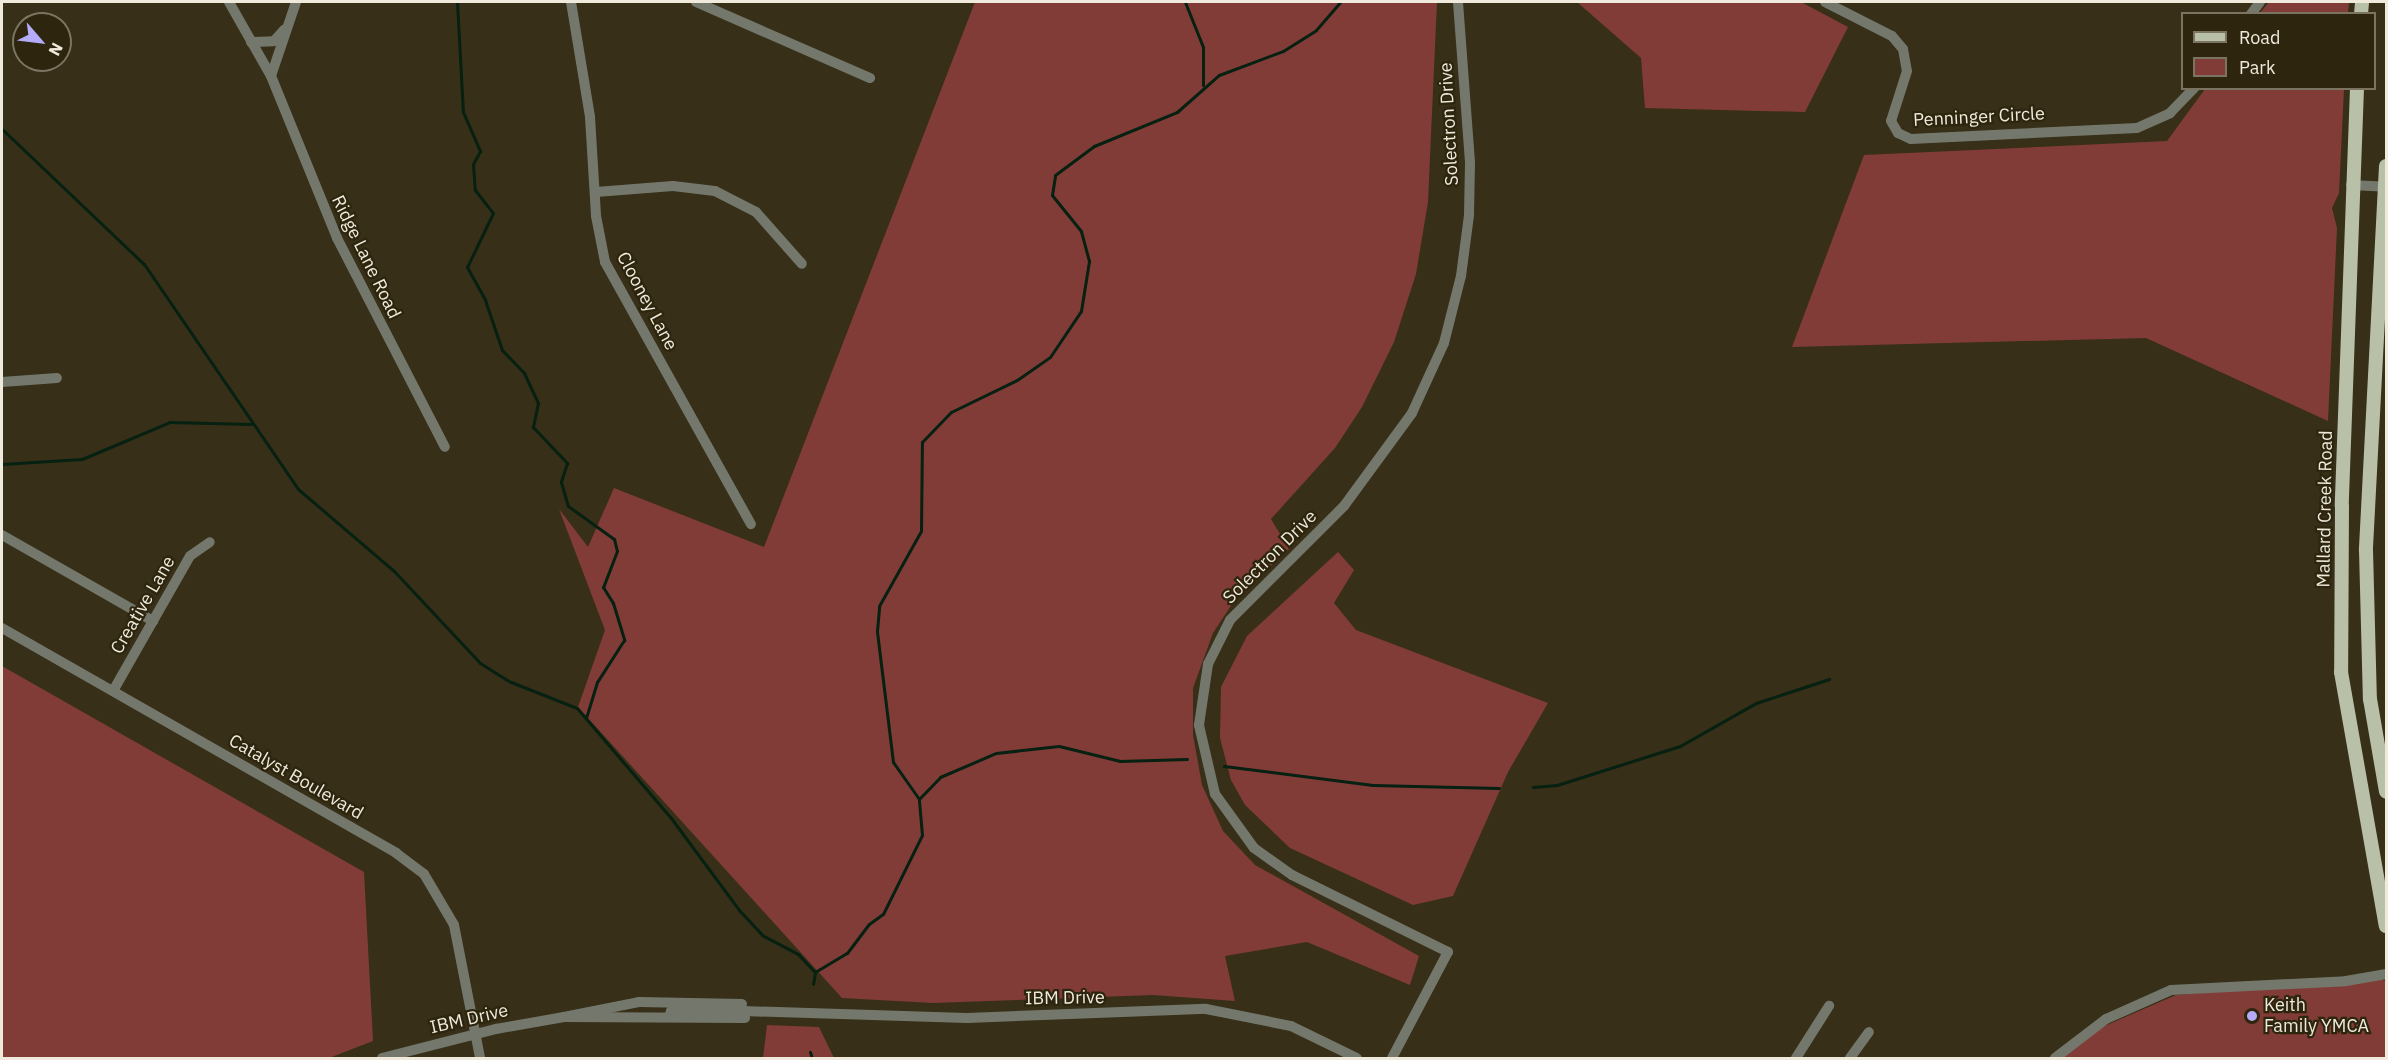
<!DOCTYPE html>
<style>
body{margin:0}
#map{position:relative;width:2388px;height:1060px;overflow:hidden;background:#372f17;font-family:"IBM Plex Sans",sans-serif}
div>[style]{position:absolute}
.green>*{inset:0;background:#823c37}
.stream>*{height:3px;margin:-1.5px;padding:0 1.5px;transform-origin:1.5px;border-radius:1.5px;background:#062011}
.minor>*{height:10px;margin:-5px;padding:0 5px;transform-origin:5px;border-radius:5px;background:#74786c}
.major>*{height:14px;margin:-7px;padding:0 7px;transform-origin:7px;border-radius:7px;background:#b8c0a8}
.dots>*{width:16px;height:16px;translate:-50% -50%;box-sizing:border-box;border:3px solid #2d250d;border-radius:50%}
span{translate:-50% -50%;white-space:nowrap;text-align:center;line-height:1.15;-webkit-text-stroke:4.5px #2d250d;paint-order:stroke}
.street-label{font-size:18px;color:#efeadc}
.poi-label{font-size:18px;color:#efeadc}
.left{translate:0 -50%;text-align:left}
.frame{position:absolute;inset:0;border:3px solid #efeadc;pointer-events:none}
.legend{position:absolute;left:2181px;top:12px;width:195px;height:78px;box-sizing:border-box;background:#2d250d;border:2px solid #7b7460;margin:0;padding:8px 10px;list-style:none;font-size:18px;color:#efeadc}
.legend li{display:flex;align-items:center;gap:12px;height:30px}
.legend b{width:30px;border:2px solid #7b7460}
.north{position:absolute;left:12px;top:12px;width:60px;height:60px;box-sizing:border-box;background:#2d250d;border:2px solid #7b7460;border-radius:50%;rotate:118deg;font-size:16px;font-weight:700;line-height:24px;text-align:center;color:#efeadc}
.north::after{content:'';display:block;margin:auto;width:21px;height:27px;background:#b4acf9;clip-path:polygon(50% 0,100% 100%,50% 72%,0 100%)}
</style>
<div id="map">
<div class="green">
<div style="clip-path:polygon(975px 2px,1437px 2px,1428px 202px,1416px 274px,1394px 342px,1362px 407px,1335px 448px,1271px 519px,1289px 549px,1236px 598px,1213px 633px,1193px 688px,1193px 735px,1202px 785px,1223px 831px,1255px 865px,1419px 956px,1410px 985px,1307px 942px,1225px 956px,1235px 1001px,1153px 995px,933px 1003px,842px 998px,578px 707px,605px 630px,559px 509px,588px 547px,614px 488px,764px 547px)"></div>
<div style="clip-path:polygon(1577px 2px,1801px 2px,1848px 27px,1805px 112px,1645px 108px,1641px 58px)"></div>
<div style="clip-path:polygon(2269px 2px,2349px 2px,2348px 13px,2260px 13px)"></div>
<div style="clip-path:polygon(2205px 89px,2344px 89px,2339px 193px,2332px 208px,2337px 228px,2328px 421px,2146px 338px,1792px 347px,1864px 155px,2167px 141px)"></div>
<div style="clip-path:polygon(1338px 552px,1354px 570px,1334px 603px,1356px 630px,1548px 703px,1508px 772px,1453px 896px,1413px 905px,1290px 848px,1245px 805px,1231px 780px,1220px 738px,1221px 687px,1247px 636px)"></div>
<div style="clip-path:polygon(2px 666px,364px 872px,373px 1041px,329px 1058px,2px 1058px)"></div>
<div style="clip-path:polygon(2380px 979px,2386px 981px,2386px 1058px,2059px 1058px,2093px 1031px,2176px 995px)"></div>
<div style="clip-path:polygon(767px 1025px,819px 1027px,834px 1058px,763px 1058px)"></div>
</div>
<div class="stream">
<div style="left:457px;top:2px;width:110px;rotate:86.9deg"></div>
<div style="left:463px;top:112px;width:43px;rotate:66.4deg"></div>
<div style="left:480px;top:151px;width:15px;rotate:118deg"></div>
<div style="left:473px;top:164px;width:26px;rotate:86deg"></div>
<div style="left:475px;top:190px;width:29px;rotate:52deg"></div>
<div style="left:493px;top:213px;width:60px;rotate:115.7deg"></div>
<div style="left:467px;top:267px;width:38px;rotate:61deg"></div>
<div style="left:485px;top:300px;width:53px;rotate:71.2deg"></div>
<div style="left:502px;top:350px;width:32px;rotate:46deg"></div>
<div style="left:524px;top:373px;width:33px;rotate:65deg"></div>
<div style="left:538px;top:403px;width:25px;rotate:102deg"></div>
<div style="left:533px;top:427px;width:50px;rotate:46.6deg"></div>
<div style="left:567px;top:463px;width:20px;rotate:108deg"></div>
<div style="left:561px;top:482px;width:25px;rotate:74deg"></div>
<div style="left:568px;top:506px;width:57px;rotate:35.7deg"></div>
<div style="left:614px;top:539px;width:12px;rotate:76deg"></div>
<div style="left:617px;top:551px;width:39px;rotate:111deg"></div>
<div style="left:603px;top:587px;width:19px;rotate:58deg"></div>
<div style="left:613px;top:603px;width:39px;rotate:73deg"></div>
<div style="left:624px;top:640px;width:50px;rotate:122.7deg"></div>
<div style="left:597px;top:682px;width:37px;rotate:107deg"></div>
<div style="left:1185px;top:2px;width:48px;rotate:68.2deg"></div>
<div style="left:1203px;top:47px;width:38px;rotate:90deg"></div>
<div style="left:2px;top:129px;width:196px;rotate:43.6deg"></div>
<div style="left:144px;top:264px;width:273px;rotate:55.6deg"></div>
<div style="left:298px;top:489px;width:126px;rotate:40.5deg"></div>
<div style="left:394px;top:571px;width:126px;rotate:46.9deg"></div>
<div style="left:480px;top:663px;width:36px;rotate:32deg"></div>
<div style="left:511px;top:682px;width:71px;rotate:21.5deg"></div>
<div style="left:577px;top:708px;width:145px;rotate:49.5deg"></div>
<div style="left:671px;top:818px;width:114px;rotate:53.5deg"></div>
<div style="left:739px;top:910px;width:34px;rotate:47deg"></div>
<div style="left:762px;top:935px;width:41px;rotate:27.8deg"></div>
<div style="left:798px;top:954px;width:25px;rotate:47deg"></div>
<div style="left:815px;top:972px;width:12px;rotate:99deg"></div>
<div style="left:2px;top:464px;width:80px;rotate:-3.6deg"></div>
<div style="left:82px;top:459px;width:95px;rotate:-22.8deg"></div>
<div style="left:170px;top:422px;width:81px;rotate:1.4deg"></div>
<div style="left:1224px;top:766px;width:150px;rotate:7.3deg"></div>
<div style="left:1373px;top:785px;width:126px;rotate:1.4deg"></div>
<div style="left:1533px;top:787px;width:24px;rotate:-5deg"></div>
<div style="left:1557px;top:785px;width:129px;rotate:-17.6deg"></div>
<div style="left:1680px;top:746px;width:87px;rotate:-29.5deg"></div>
<div style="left:1756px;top:703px;width:77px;rotate:-18.2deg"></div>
<div style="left:919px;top:799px;width:30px;rotate:-46deg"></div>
<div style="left:940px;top:777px;width:61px;rotate:-23.2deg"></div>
<div style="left:996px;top:753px;width:63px;rotate:-6.3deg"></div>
<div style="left:1059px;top:746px;width:63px;rotate:13.8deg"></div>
<div style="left:1120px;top:761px;width:67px;rotate:-1.7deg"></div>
<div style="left:815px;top:972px;width:37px;rotate:-31deg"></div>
<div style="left:847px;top:953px;width:36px;rotate:-53deg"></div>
<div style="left:869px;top:924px;width:17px;rotate:-36deg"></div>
<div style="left:883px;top:914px;width:88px;rotate:-63.7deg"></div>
<div style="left:922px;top:835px;width:36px;rotate:-95deg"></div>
<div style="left:919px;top:799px;width:45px;rotate:-125.1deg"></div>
<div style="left:893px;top:762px;width:132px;rotate:-97deg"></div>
<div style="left:877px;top:631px;width:25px;rotate:-85deg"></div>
<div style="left:879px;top:606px;width:86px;rotate:-60.8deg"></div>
<div style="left:921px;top:531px;width:89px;rotate:-89.4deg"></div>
<div style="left:922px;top:442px;width:42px;rotate:-46deg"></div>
<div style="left:951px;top:412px;width:73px;rotate:-25.9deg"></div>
<div style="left:1017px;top:380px;width:40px;rotate:-34.9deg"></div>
<div style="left:1050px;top:357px;width:55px;rotate:-56deg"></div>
<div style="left:1081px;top:311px;width:51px;rotate:-80.9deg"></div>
<div style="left:1089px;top:261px;width:31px;rotate:-105deg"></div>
<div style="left:1081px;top:231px;width:46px;rotate:-128.9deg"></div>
<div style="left:1052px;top:195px;width:20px;rotate:-81deg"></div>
<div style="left:1055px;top:175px;width:49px;rotate:-36.6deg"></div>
<div style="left:1094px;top:146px;width:90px;rotate:-22.3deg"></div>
<div style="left:1177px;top:112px;width:56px;rotate:-41.4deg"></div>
<div style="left:1219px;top:75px;width:68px;rotate:-20.6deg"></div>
<div style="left:1283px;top:51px;width:39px;rotate:-32deg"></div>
<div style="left:1316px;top:30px;width:37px;rotate:-49deg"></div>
<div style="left:810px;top:1052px;width:6px;rotate:72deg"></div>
</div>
<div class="minor">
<div style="left:229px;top:2px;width:85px;rotate:60.4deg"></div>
<div style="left:271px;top:76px;width:78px;rotate:-71.3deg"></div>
<div style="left:571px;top:2px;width:117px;rotate:80.6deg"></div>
<div style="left:590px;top:117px;width:99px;rotate:86.5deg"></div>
<div style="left:596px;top:216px;width:47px;rotate:78.9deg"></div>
<div style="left:605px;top:262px;width:300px;rotate:60.9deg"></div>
<div style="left:696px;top:2px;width:190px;rotate:23.6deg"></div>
<div style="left:1825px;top:2px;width:75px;rotate:26.9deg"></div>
<div style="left:1892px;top:36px;width:17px;rotate:50deg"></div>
<div style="left:1903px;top:49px;width:22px;rotate:80deg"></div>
<div style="left:1907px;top:71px;width:52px;rotate:107.7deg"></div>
<div style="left:1891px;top:121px;width:14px;rotate:60deg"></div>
<div style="left:1898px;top:133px;width:14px;rotate:25deg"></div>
<div style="left:1911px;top:139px;width:226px;rotate:-2.8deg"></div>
<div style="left:2137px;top:128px;width:36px;rotate:-24deg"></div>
<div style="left:2170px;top:113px;width:35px;rotate:-46deg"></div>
<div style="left:2251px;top:14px;width:15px;rotate:-53deg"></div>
<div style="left:251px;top:42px;width:23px;rotate:-2deg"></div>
<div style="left:274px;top:41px;width:15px;rotate:-48deg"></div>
<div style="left:271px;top:76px;width:175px;rotate:67.8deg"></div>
<div style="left:337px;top:238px;width:235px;rotate:62.7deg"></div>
<div style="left:2351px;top:185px;width:35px;rotate:3deg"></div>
<div style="left:596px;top:192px;width:77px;rotate:-4.5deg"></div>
<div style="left:673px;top:186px;width:42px;rotate:6.8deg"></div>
<div style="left:715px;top:191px;width:46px;rotate:27.1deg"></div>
<div style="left:756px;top:212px;width:69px;rotate:48.5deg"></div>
<div style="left:2px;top:382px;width:55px;rotate:-4.2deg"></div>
<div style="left:2px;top:535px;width:174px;rotate:29.7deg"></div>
<div style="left:2px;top:628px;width:454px;rotate:29.7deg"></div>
<div style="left:396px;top:853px;width:35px;rotate:37deg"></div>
<div style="left:424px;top:874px;width:59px;rotate:59.5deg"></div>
<div style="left:454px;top:925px;width:136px;rotate:78.9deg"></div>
<div style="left:113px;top:691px;width:155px;rotate:-60.3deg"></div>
<div style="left:190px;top:556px;width:24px;rotate:-35deg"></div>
<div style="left:564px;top:1017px;width:76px;rotate:-11.3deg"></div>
<div style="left:639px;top:1002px;width:103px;rotate:1.1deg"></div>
<div style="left:669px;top:1017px;width:6px;rotate:-72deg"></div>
<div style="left:671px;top:1011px;width:9px;rotate:-13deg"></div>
<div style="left:680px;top:1009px;width:287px;rotate:1.8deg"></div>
<div style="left:967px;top:1018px;width:239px;rotate:-2.2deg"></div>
<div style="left:1206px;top:1009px;width:87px;rotate:11.3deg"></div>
<div style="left:1291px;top:1026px;width:73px;rotate:25.9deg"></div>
<div style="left:382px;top:1058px;width:118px;rotate:-14.3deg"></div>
<div style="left:496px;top:1029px;width:69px;rotate:-10deg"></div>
<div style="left:564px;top:1017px;width:181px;rotate:0.3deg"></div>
<div style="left:1392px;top:1058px;width:120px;rotate:-62.2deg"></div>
<div style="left:1448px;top:952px;width:174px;rotate:-153.7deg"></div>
<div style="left:1292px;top:875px;width:47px;rotate:-144.6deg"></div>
<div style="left:1254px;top:848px;width:67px;rotate:-125.8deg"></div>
<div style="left:1215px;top:794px;width:71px;rotate:-103.1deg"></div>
<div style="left:1199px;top:725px;width:62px;rotate:-81.6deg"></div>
<div style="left:1208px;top:664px;width:49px;rotate:-63.4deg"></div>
<div style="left:1230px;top:620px;width:161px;rotate:-45deg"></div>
<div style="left:1344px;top:506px;width:115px;rotate:-53.8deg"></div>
<div style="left:1412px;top:413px;width:77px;rotate:-65.4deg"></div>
<div style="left:1444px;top:343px;width:69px;rotate:-75.8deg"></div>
<div style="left:1461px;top:276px;width:62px;rotate:-82.5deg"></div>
<div style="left:1469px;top:215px;width:53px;rotate:-88.9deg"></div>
<div style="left:1470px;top:162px;width:160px;rotate:-94.3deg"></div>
<div style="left:1796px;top:1058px;width:62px;rotate:-57.6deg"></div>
<div style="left:1850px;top:1058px;width:32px;rotate:-54deg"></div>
<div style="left:2055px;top:1058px;width:64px;rotate:-37.4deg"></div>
<div style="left:2106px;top:1019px;width:71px;rotate:-24deg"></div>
<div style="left:2171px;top:990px;width:175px;rotate:-2.9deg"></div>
<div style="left:2346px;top:981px;width:41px;rotate:-9.9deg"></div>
</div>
<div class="major">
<div style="left:2361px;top:14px;width:12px;rotate:-85deg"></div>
<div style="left:2357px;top:88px;width:418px;rotate:92.1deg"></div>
<div style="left:2342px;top:506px;width:166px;rotate:90.3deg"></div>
<div style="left:2341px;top:672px;width:258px;rotate:80deg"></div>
<div style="left:2386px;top:166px;width:385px;rotate:93deg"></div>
<div style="left:2366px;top:550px;width:149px;rotate:88.5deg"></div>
<div style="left:2370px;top:699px;width:94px;rotate:80.2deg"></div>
</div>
<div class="dots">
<div style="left:2252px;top:1016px;background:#b4acf9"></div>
</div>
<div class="street-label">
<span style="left:1979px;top:117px;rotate:-3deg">Penninger Circle</span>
<span style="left:1449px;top:124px;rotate:-93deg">Solectron Drive</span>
<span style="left:366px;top:257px;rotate:64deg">Ridge Lane Road</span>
<span style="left:647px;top:301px;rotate:62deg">Clooney Lane</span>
<span style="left:2325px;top:509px;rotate:-89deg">Mallard Creek Road</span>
<span style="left:1270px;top:557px;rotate:-45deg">Solectron Drive</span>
<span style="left:143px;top:605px;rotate:-60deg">Creative Lane</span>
<span style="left:296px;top:777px;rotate:30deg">Catalyst Boulevard</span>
<span style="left:1065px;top:998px;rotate:-1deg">IBM Drive</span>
<span style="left:469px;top:1019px;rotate:-13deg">IBM Drive</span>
</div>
<div class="poi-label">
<span class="left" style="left:2264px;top:1016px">Keith<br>Family YMCA</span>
</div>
<div class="frame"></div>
<ul class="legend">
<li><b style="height:8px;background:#b8c0a8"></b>Road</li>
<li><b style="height:16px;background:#823c37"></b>Park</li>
</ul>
<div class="north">N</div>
</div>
